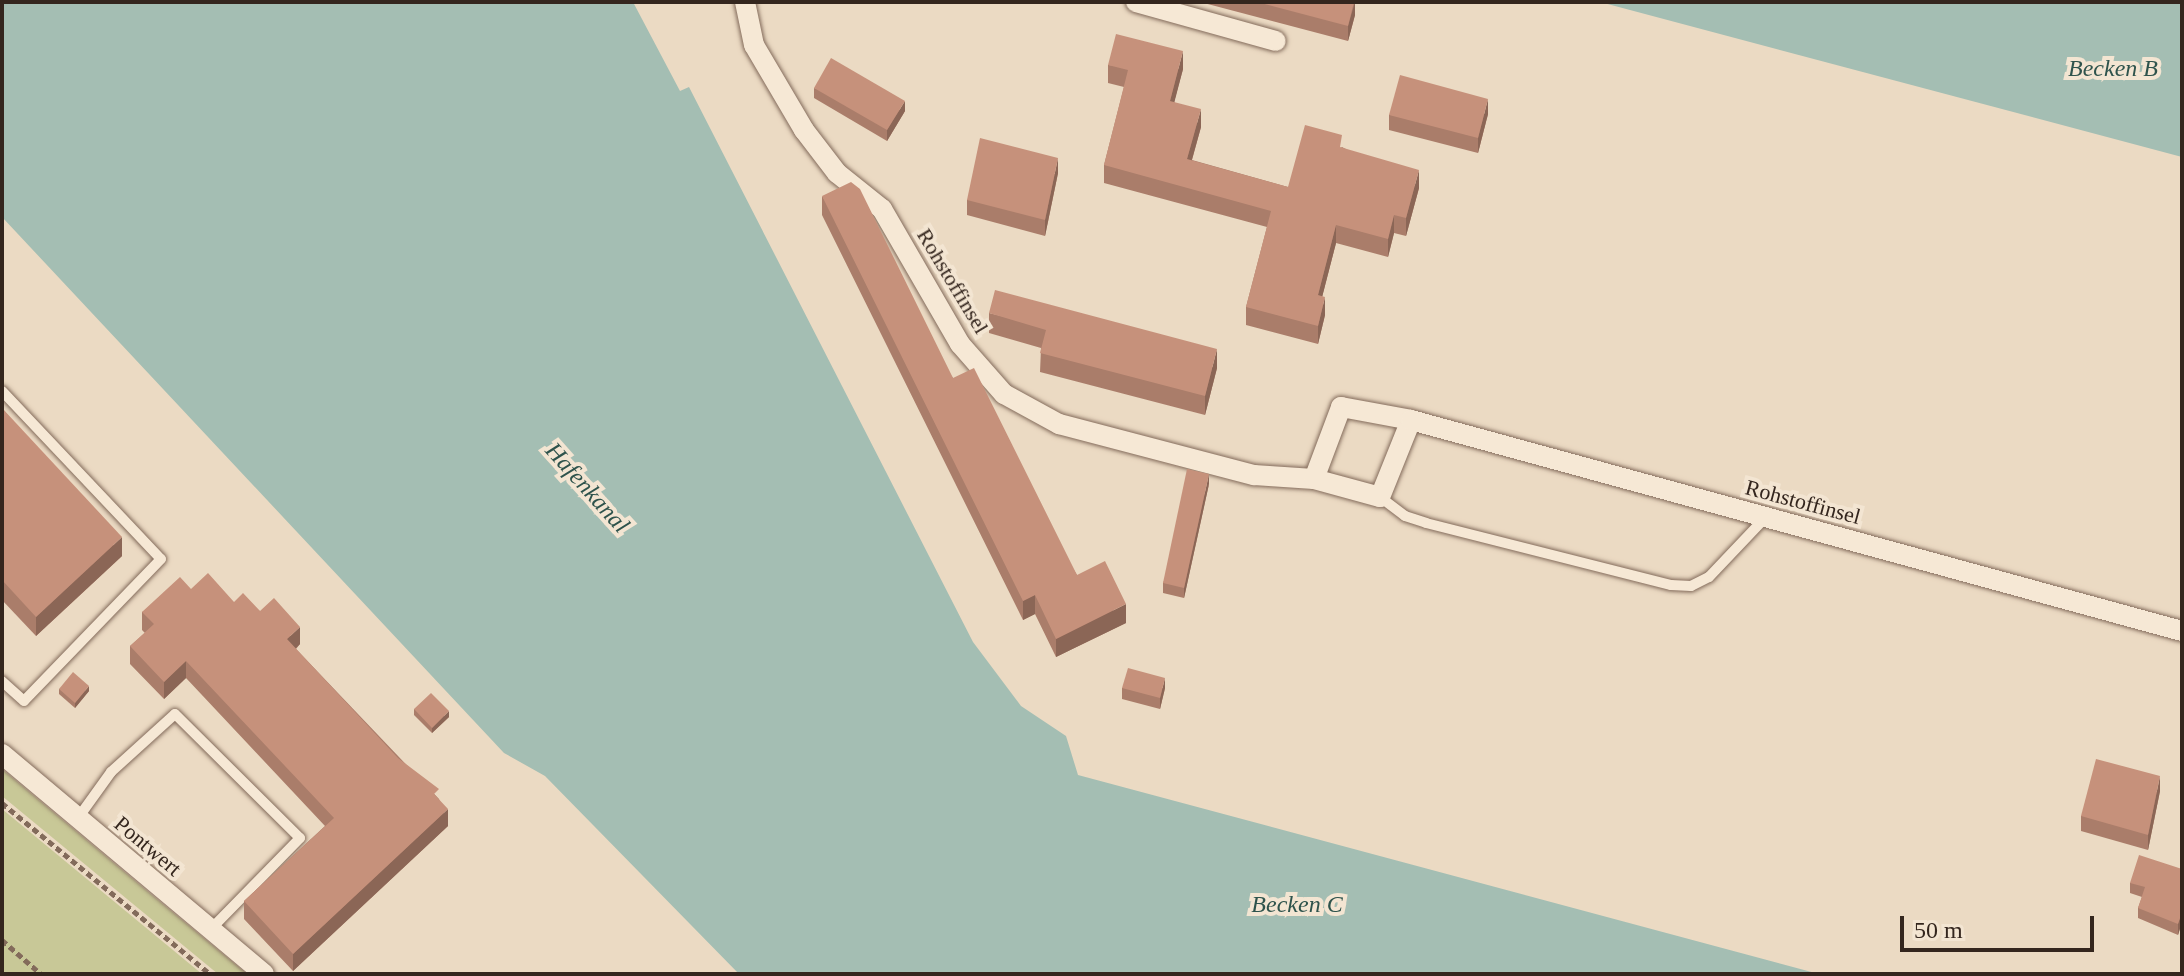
<!DOCTYPE html>
<style>
body{margin:0}
#map{position:relative;width:2184px;height:976px;overflow:hidden;background:#ebdac3;font-family:"Times New Roman",serif}
div>[style]{position:absolute}
.green>*{inset:0;background:#c8c897}
.water>*{inset:0;background:#a4beb3}
.path>*{height:5px;margin-top:-2.5px;transform-origin:0;background:repeating-linear-gradient(90deg,#836b5b 0 6px,transparent 0 10px)}
.roads{filter:drop-shadow(0 0 2px #836b5b) drop-shadow(0 0 2px #836b5b)}
.service>*{height:10px;margin:-5px;padding:0 5px;transform-origin:5px;border-radius:5px;background:#f6e8d5}
.minor>*{height:20px;margin:-10px;padding:0 10px;transform-origin:10px;border-radius:10px;background:#f6e8d5}
.wall>*{inset:0;background:#aa7d6a}
.shaded-wall>*{inset:0;background:#8b6656}
.building>*{inset:0;background:#c6917b}
span{translate:-50% -50%;white-space:nowrap;text-align:center;line-height:1.15;-webkit-text-stroke:8px #f3e5d2;paint-order:stroke}
.street-label{font-size:22px;color:#34261e}
.water-label{font-size:24px;color:#2e534c;font-style:italic}
.frame{position:absolute;inset:0;border:4px solid #34261e;pointer-events:none}
.scale{position:absolute;left:1900px;top:916px;width:194px;height:36px;box-sizing:border-box;border:4px solid #34261e;border-top:0;padding-left:10px;font-size:24px;line-height:28px;white-space:nowrap;color:#34261e;-webkit-text-stroke:6px #f3e5d2;paint-order:stroke}
</style>
<div id="map">
<div class="green">
<div style="clip-path:polygon(2px 769px,152px 895px,247px 974px,218px 974px,2px 796px)"></div>
<div style="clip-path:polygon(2px 809px,202px 974px,2px 974px)"></div>
</div>
<div class="water">
<div style="clip-path:polygon(2px 2px,633px 2px,680px 91px,689px 87px,973px 642px,1021px 706px,1066px 736px,1078px 775px,1819px 974px,739px 974px,545px 776px,504px 753px,2px 217px)"></div>
<div style="clip-path:polygon(1600px 2px,2182px 2px,2182px 157px)"></div>
</div>
<div class="path">
<div style="left:2px;top:803px;width:269px;rotate:39.4deg"></div>
<div style="left:2px;top:940px;width:52px;rotate:41.1deg"></div>
</div>
<div class="roads">
<div class="service">
<div style="left:2px;top:391px;width:231px;rotate:46.6deg"></div>
<div style="left:161px;top:559px;width:197px;rotate:134deg"></div>
<div style="left:24px;top:701px;width:30px;rotate:-138deg"></div>
<div style="left:1380px;top:497px;width:31px;rotate:37deg"></div>
<div style="left:1405px;top:516px;width:22px;rotate:18deg"></div>
<div style="left:1426px;top:523px;width:253px;rotate:14.2deg"></div>
<div style="left:1671px;top:585px;width:20px;rotate:3deg"></div>
<div style="left:1691px;top:586px;width:20px;rotate:-27deg"></div>
<div style="left:1709px;top:577px;width:81px;rotate:-46.5deg"></div>
<div style="left:78px;top:818px;width:57px;rotate:-54.3deg"></div>
<div style="left:111px;top:772px;width:86px;rotate:-42.2deg"></div>
<div style="left:175px;top:714px;width:176px;rotate:44.8deg"></div>
<div style="left:300px;top:838px;width:129px;rotate:134.4deg"></div>
</div>
<div class="minor">
<div style="left:745px;top:2px;width:44px;rotate:78.2deg"></div>
<div style="left:754px;top:45px;width:99px;rotate:59.5deg"></div>
<div style="left:804px;top:130px;width:54px;rotate:52.5deg"></div>
<div style="left:837px;top:173px;width:58px;rotate:38.7deg"></div>
<div style="left:882px;top:209px;width:156px;rotate:60deg"></div>
<div style="left:960px;top:344px;width:67px;rotate:48.7deg"></div>
<div style="left:1004px;top:394px;width:63px;rotate:28.6deg"></div>
<div style="left:1059px;top:424px;width:202px;rotate:14.7deg"></div>
<div style="left:1254px;top:475px;width:60px;rotate:3.8deg"></div>
<div style="left:1136px;top:2px;width:145px;rotate:15.6deg"></div>
<div style="left:1411px;top:420px;width:83px;rotate:111.9deg"></div>
<div style="left:1380px;top:497px;width:68px;rotate:-164.7deg"></div>
<div style="left:1314px;top:479px;width:77px;rotate:-69.4deg"></div>
<div style="left:1341px;top:407px;width:71px;rotate:10.5deg"></div>
<div style="left:1411px;top:420px;width:799px;rotate:15.31deg"></div>
<div style="left:2px;top:754px;width:342px;rotate:40deg"></div>
</div>
</div>
<div class="wall">
<div style="clip-path:polygon(1200px 2px,1355px 2px,1355px 15px,1348px 41px)"></div>
<div style="clip-path:polygon(1108px 65px,1183px 69px,1174px 102px,1201px 127px,1192px 160px,1288px 187px,1342px 147px,1419px 188px,1406px 236px,1394px 233px,1388px 257px,1336px 243px,1322px 297px,1325px 315px,1318px 344px,1246px 325px,1246px 307px,1267px 227px,1104px 183px,1104px 165px,1124px 87px,1108px 83px)"></div>
<div style="clip-path:polygon(814px 88px,905px 111px,887px 141px,814px 98px)"></div>
<div style="clip-path:polygon(1488px 114px,1478px 153px,1389px 130px,1389px 115px)"></div>
<div style="clip-path:polygon(1058px 173px,1045px 236px,967px 215px,967px 200px)"></div>
<div style="clip-path:polygon(822px 196px,953px 378px,1077px 575px,1126px 623px,1056px 657px,1035px 614px,1023px 620px,822px 215px)"></div>
<div style="clip-path:polygon(989px 313px,1217px 368px,1205px 415px,1040px 372px,1041px 348px,989px 333px)"></div>
<div style="clip-path:polygon(2px 408px,122px 556px,36px 636px,2px 600px)"></div>
<div style="clip-path:polygon(1209px 484px,1184px 598px,1163px 593px,1163px 583px)"></div>
<div style="clip-path:polygon(191px 589px,260px 611px,300px 644px,296px 649px,439px 799px,448px 826px,293px 971px,244px 919px,244px 901px,325px 826px,186px 678px,164px 699px,130px 664px,130px 646px,145px 633px,142px 630px,142px 612px)"></div>
<div style="clip-path:polygon(1122px 688px,1165px 688px,1160px 709px,1122px 699px)"></div>
<div style="clip-path:polygon(59px 689px,89px 691px,75px 708px,59px 694px)"></div>
<div style="clip-path:polygon(414px 709px,449px 717px,432px 733px,414px 715px)"></div>
<div style="clip-path:polygon(2160px 791px,2148px 850px,2081px 831px,2081px 816px)"></div>
<div style="clip-path:polygon(2182px 869px,2182px 922px,2178px 935px,2138px 918px,2138px 908px,2142px 897px,2130px 893px,2130px 883px)"></div>
</div>
<div class="shaded-wall">
<div style="clip-path:polygon(1355px 2px,1355px 15px,1348px 41px,1348px 26px)"></div>
<div style="clip-path:polygon(1183px 51px,1183px 69px,1170px 119px,1170px 101px)"></div>
<div style="clip-path:polygon(1488px 99px,1488px 114px,1478px 153px,1478px 138px)"></div>
<div style="clip-path:polygon(905px 101px,905px 111px,887px 141px,887px 130px)"></div>
<div style="clip-path:polygon(1201px 109px,1201px 127px,1187px 177px,1187px 159px)"></div>
<div style="clip-path:polygon(1058px 158px,1058px 173px,1045px 236px,1045px 220px)"></div>
<div style="clip-path:polygon(1419px 170px,1419px 188px,1406px 236px,1406px 218px)"></div>
<div style="clip-path:polygon(1394px 215px,1394px 233px,1388px 257px,1388px 239px)"></div>
<div style="clip-path:polygon(1336px 225px,1336px 243px,1318px 313px,1318px 295px)"></div>
<div style="clip-path:polygon(1325px 297px,1325px 315px,1318px 344px,1318px 326px)"></div>
<div style="clip-path:polygon(1217px 349px,1217px 368px,1205px 415px,1205px 396px)"></div>
<div style="clip-path:polygon(1209px 474px,1209px 484px,1184px 598px,1184px 588px)"></div>
<div style="clip-path:polygon(122px 537px,122px 556px,36px 636px,36px 617px)"></div>
<div style="clip-path:polygon(1035px 595px,1035px 614px,1023px 620px,1023px 601px)"></div>
<div style="clip-path:polygon(1126px 604px,1126px 623px,1056px 657px,1056px 639px)"></div>
<div style="clip-path:polygon(300px 627px,300px 644px,287px 657px,287px 639px)"></div>
<div style="clip-path:polygon(186px 661px,186px 678px,164px 699px,164px 682px)"></div>
<div style="clip-path:polygon(1165px 678px,1165px 688px,1160px 709px,1160px 698px)"></div>
<div style="clip-path:polygon(89px 686px,89px 691px,75px 708px,75px 703px)"></div>
<div style="clip-path:polygon(449px 711px,449px 717px,432px 733px,432px 728px)"></div>
<div style="clip-path:polygon(2160px 776px,2160px 791px,2148px 850px,2148px 835px)"></div>
<div style="clip-path:polygon(448px 809px,448px 826px,293px 971px,293px 954px)"></div>
<div style="clip-path:polygon(2182px 912px,2182px 922px,2178px 935px,2178px 924px)"></div>
</div>
<div class="building">
<div style="clip-path:polygon(1257px 2px,1354px 2px,1348px 26px)"></div>
<div style="clip-path:polygon(1116px 34px,1183px 51px,1170px 101px,1201px 109px,1187px 159px,1288px 187px,1305px 125px,1342px 135px,1340px 147px,1419px 170px,1406px 218px,1394px 215px,1388px 239px,1336px 225px,1318px 295px,1325px 297px,1318px 326px,1246px 307px,1271px 211px,1104px 165px,1128px 70px,1108px 65px)"></div>
<div style="clip-path:polygon(831px 58px,905px 101px,887px 130px,814px 88px)"></div>
<div style="clip-path:polygon(1400px 75px,1488px 99px,1478px 138px,1389px 115px)"></div>
<div style="clip-path:polygon(980px 138px,1058px 158px,1045px 220px,967px 200px)"></div>
<div style="clip-path:polygon(851px 182px,860px 189px,953px 378px,974px 368px,1077px 575px,1105px 561px,1126px 604px,1056px 639px,1035px 595px,1023px 601px,822px 196px)"></div>
<div style="clip-path:polygon(995px 290px,1217px 349px,1205px 396px,1040px 353px,1046px 330px,989px 313px)"></div>
<div style="clip-path:polygon(2px 408px,122px 537px,36px 617px,2px 580px)"></div>
<div style="clip-path:polygon(1187px 469px,1209px 474px,1184px 588px,1163px 583px)"></div>
<div style="clip-path:polygon(208px 573px,234px 602px,243px 593px,260px 611px,274px 598px,300px 627px,287px 639px,398px 758px,439px 789px,434px 794px,448px 809px,293px 954px,244px 901px,334px 818px,186px 661px,164px 682px,130px 646px,154px 624px,142px 612px,180px 577px,191px 589px)"></div>
<div style="clip-path:polygon(1128px 668px,1165px 678px,1160px 698px,1122px 688px)"></div>
<div style="clip-path:polygon(73px 672px,89px 686px,75px 703px,59px 689px)"></div>
<div style="clip-path:polygon(431px 693px,449px 711px,432px 728px,414px 709px)"></div>
<div style="clip-path:polygon(2096px 759px,2160px 776px,2148px 835px,2081px 816px)"></div>
<div style="clip-path:polygon(2139px 855px,2182px 869px,2182px 886px,2181px 891px,2182px 891px,2182px 912px,2178px 924px,2138px 908px,2145px 887px,2130px 883px)"></div>
</div>
<div class="street-label">
<span style="left:953px;top:281px;rotate:59deg">Rohstoffinsel</span>
<span style="left:1803px;top:502px;rotate:15deg">Rohstoffinsel</span>
<span style="left:148px;top:846px;rotate:40deg">Pontwert</span>
</div>
<div class="water-label">
<span style="left:2113px;top:69px">Becken B</span>
<span style="left:587px;top:488px;rotate:48deg">Hafenkanal</span>
<span style="left:1297px;top:905px">Becken C</span>
</div>
<div class="frame"></div>
<div class="scale">50 m</div>
</div>
